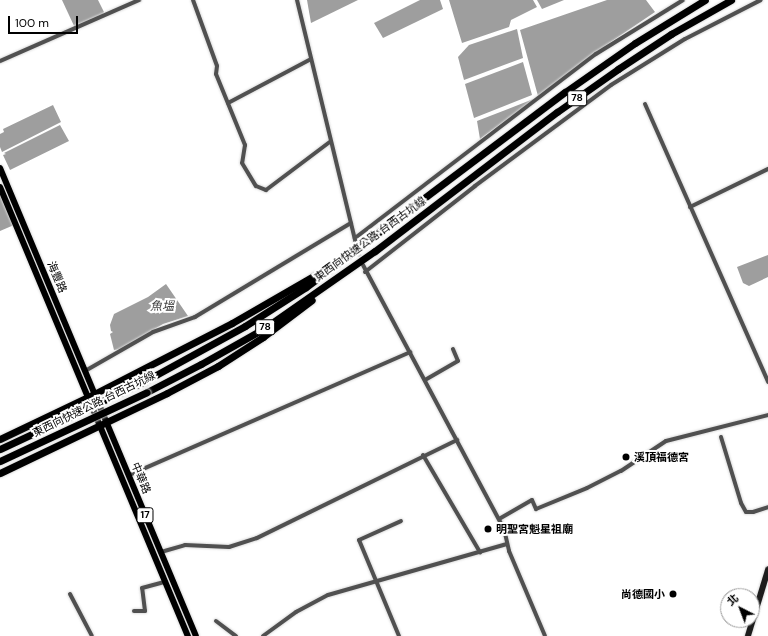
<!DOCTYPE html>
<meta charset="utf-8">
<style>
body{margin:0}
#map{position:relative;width:768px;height:636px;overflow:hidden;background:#fff;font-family:"DM Sans","Noto Sans TC",sans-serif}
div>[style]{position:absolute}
.water>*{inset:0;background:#9e9e9e}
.street-tunnel>*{height:4px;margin-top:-2px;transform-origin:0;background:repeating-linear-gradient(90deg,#d9d9d9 0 4px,transparent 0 6px)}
.roads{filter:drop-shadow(0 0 1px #dbdbdb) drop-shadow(0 0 1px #dbdbdb)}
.street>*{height:4px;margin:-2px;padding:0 2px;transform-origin:2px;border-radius:2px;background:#505050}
.secondary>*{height:5.5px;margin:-2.75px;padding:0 2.75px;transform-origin:2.75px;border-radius:2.75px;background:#1d1d1d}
.primary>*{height:6px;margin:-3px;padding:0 3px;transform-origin:3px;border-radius:3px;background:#000}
.highway>*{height:7px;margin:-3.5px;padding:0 3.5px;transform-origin:3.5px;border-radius:3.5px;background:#000}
.bridges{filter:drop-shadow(0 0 1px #dbdbdb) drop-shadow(0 0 1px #dbdbdb)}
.highway-bridge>*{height:7px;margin:-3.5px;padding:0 3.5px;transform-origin:3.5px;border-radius:3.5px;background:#000}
.dots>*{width:11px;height:11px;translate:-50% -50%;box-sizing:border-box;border:2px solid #fff;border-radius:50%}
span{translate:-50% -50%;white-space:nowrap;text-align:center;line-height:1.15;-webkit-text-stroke:4px #fff;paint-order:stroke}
.shield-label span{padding:1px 3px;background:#fff;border:1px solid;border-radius:3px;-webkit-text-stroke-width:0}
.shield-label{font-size:10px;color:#000;font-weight:700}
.street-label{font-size:11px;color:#000}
.poi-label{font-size:11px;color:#000;font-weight:700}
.left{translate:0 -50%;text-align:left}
.right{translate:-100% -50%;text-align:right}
.water-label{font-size:12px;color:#3f3f3f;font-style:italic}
.north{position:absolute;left:720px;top:588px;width:40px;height:40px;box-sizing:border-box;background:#fff;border:1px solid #999;border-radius:50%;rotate:318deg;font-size:11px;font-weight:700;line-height:16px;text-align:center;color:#000}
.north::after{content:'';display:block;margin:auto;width:14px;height:18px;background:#000;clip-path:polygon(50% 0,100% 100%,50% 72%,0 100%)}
.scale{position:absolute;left:8px;top:16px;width:70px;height:18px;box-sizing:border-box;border:2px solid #000;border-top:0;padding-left:5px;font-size:12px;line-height:14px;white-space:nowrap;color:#000;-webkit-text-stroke:3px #fff;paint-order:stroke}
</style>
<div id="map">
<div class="water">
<div style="clip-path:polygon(62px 0,98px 0,104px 12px,100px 18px,75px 28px)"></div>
<div style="clip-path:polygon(307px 0,358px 0,311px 23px)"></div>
<div style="clip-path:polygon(420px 0,440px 0,443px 9px,383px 38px,374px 23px)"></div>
<div style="clip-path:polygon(449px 0,533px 0,537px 7px,511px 20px,509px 27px,462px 43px)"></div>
<div style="clip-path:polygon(537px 0,564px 0,542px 9px)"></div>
<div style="clip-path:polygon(607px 0,646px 0,655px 12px,596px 52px,538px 96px,520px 30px)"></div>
<div style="clip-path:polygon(517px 29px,523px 58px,464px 80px,458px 57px,469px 45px)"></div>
<div style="clip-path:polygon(523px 62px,532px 95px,474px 118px,465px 84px)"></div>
<div style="clip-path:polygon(536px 98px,480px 139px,477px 121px)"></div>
<div style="clip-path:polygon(53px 105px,61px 122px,2px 152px,0 147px,0 134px,4px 132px,3px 129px)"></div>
<div style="clip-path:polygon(60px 125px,69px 141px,10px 170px,3px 155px,6px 154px,4px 153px)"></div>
<div style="clip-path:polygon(0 189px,14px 225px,0 231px)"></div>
<div style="clip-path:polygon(768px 255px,768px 277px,749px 286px,743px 283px,737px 267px)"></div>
<div style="clip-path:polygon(166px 284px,188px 316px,163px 324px,121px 349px,114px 350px,110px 334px,113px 332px,111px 331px,110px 325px,114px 314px,148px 297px)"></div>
</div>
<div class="street-tunnel">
<div style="left:357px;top:247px;width:15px;rotate:74deg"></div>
</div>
<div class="roads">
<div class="street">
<div style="left:193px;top:0;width:70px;rotate:70deg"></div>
<div style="left:217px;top:66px;width:8px;rotate:97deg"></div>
<div style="left:216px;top:74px;width:77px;rotate:67.8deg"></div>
<div style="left:245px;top:145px;width:18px;rotate:99deg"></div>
<div style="left:242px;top:163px;width:27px;rotate:59deg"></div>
<div style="left:256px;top:186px;width:11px;rotate:22deg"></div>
<div style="left:266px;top:190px;width:81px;rotate:-37deg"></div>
<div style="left:297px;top:0;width:251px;rotate:76.4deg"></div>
<div style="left:0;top:61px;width:152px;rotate:-23.7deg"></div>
<div style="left:228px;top:103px;width:94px;rotate:-27.9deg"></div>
<div style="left:645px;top:104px;width:304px;rotate:66.1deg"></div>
<div style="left:690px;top:207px;width:87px;rotate:-26deg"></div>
<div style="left:355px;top:238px;width:303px;rotate:-37.4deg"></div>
<div style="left:596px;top:54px;width:102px;rotate:-31.8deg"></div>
<div style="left:363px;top:265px;width:299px;rotate:61.9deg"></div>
<div style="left:504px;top:529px;width:23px;rotate:77deg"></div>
<div style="left:509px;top:551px;width:92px;rotate:67deg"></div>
<div style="left:365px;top:272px;width:140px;rotate:-38deg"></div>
<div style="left:475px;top:186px;width:169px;rotate:-36.6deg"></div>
<div style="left:611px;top:85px;width:87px;rotate:-31.9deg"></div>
<div style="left:685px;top:39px;width:85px;rotate:-27.2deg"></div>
<div style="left:85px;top:371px;width:78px;rotate:-29.8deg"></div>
<div style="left:153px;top:332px;width:45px;rotate:-19.7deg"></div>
<div style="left:195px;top:317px;width:182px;rotate:-31.1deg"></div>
<div style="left:425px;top:380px;width:38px;rotate:-30deg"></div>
<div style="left:458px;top:361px;width:13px;rotate:-113deg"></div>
<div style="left:721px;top:437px;width:69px;rotate:73.1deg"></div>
<div style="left:741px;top:503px;width:10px;rotate:61deg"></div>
<div style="left:746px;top:512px;width:7px"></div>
<div style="left:753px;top:512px;width:16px;rotate:-18deg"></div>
<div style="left:423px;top:455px;width:113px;rotate:59.6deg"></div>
<div style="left:129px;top:475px;width:307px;rotate:-23.6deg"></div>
<div style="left:499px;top:519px;width:38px;rotate:-30deg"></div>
<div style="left:532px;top:500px;width:10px;rotate:66deg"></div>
<div style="left:536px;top:509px;width:55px;rotate:-22.4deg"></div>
<div style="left:587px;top:488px;width:38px;rotate:-27deg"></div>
<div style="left:621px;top:471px;width:54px;rotate:-33.7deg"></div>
<div style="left:666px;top:441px;width:105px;rotate:-14.3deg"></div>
<div style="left:161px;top:552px;width:25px;rotate:-16deg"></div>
<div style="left:185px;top:545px;width:44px;rotate:2.6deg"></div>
<div style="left:229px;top:547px;width:29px;rotate:-18deg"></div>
<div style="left:257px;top:538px;width:223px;rotate:-26.1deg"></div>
<div style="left:70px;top:594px;width:47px;rotate:62.4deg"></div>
<div style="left:134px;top:611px;width:11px"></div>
<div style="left:145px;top:611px;width:23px;rotate:-97deg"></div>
<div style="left:142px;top:588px;width:24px;rotate:-15deg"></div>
<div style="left:216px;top:621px;width:25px;rotate:37deg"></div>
<div style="left:263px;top:636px;width:41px;rotate:-36deg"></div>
<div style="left:296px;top:612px;width:36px;rotate:-28deg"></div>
<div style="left:328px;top:595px;width:186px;rotate:-15.9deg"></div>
<div style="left:399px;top:636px;width:104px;rotate:-112.6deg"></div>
<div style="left:359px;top:540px;width:46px;rotate:-24.3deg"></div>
</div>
<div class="secondary">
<div style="left:748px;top:636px;width:69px;rotate:-73.1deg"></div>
</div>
<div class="primary">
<div style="left:0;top:168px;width:507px;rotate:67.28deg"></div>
<div style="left:0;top:187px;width:487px;rotate:67.3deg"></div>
</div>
<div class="highway">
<div style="left:145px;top:381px;width:114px;rotate:-28.8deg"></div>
<div style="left:245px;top:326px;width:72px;rotate:-32.6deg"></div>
<div style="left:306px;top:287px;width:324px;rotate:-37deg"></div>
<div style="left:565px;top:92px;width:85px;rotate:-35deg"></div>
<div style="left:635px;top:43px;width:82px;rotate:-31.6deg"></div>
<div style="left:147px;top:392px;width:61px;rotate:-27.4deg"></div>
<div style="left:201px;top:364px;width:71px;rotate:-29.4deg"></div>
<div style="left:263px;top:329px;width:136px;rotate:-34.9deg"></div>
<div style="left:375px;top:251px;width:229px;rotate:-37.4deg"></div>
<div style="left:557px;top:112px;width:75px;rotate:-35.2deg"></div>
<div style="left:618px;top:69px;width:64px;rotate:-33.4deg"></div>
<div style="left:671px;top:34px;width:69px;rotate:-29.5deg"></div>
<div style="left:0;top:439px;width:104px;rotate:-25.6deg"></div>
<div style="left:94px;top:394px;width:155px;rotate:-27.2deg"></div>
<div style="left:232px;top:323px;width:96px;rotate:-30deg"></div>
<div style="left:0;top:473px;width:185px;rotate:-25.6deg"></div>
<div style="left:167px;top:393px;width:58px;rotate:-27.9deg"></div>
<div style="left:218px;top:366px;width:54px;rotate:-32.8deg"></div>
<div style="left:263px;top:337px;width:61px;rotate:-37.1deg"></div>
</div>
</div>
<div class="bridges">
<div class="highway-bridge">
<div style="left:0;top:449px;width:160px;rotate:-25.1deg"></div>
<div style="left:0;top:461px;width:162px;rotate:-25.1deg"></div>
</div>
</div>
<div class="dots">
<div style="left:626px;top:457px;background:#000"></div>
<div style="left:488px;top:529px;background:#000"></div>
<div style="left:673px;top:594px;background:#000"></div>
</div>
<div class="shield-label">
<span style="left:577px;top:98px">78</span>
<span style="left:265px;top:327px">78</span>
<span style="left:145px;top:515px">17</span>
</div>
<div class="street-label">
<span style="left:370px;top:239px;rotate:-36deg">東西向快速公路 台西古坑線</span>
<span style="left:57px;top:277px;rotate:67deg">海豐路</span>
<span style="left:94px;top:404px;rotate:-26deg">東西向快速公路 台西古坑線</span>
<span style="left:141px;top:478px;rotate:67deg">中華路</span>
</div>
<div class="poi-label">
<span class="left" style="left:634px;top:457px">溪頂福德宮</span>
<span class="left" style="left:496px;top:529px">明聖宮魁星祖廟</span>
<span class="right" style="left:665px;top:594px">尚德國小</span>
</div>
<div class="water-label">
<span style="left:162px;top:307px">魚塭</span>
</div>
<div class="north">北</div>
<div class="scale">100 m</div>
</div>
